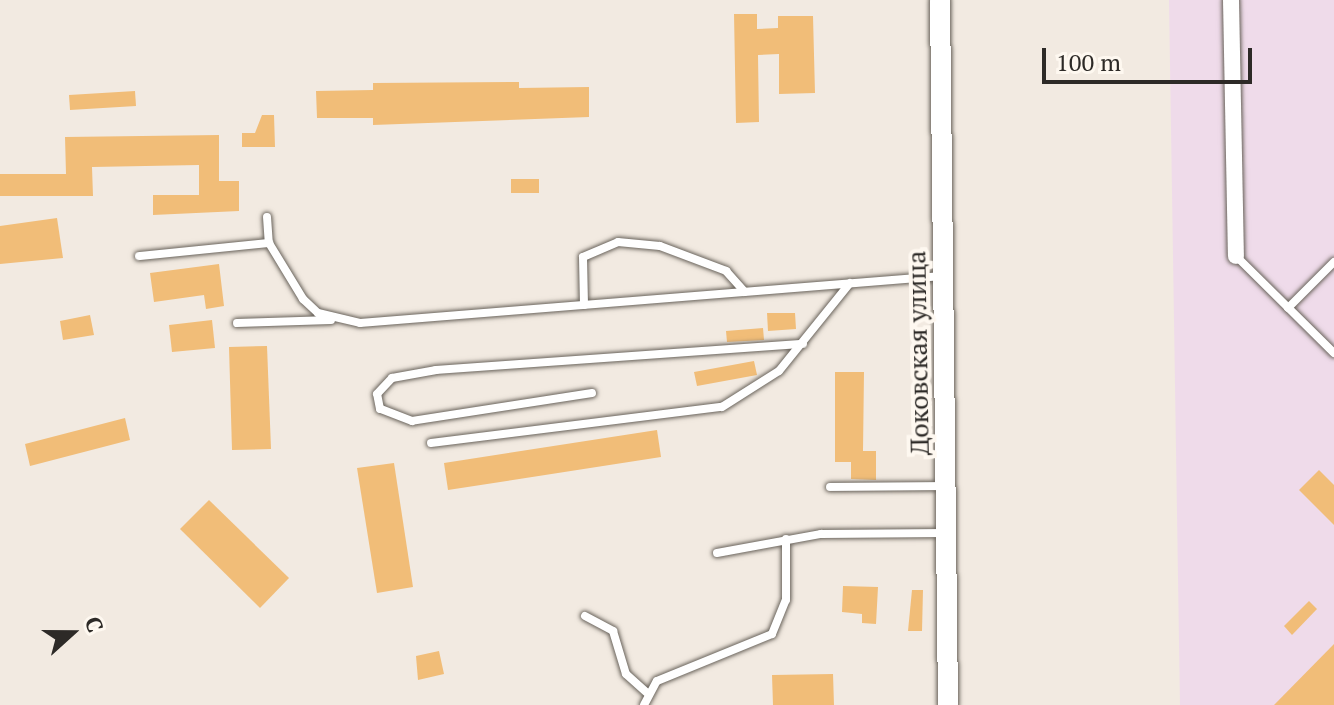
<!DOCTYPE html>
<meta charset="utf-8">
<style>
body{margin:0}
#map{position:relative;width:1334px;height:705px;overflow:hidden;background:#f2eae1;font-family:"PT Serif",serif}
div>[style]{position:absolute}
.industrial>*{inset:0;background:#efdbea}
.building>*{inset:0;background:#f1bd78}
.roads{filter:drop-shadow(0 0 2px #69635b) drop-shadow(0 0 2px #69635b)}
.service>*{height:8px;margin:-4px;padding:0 4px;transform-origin:4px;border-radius:4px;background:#fff}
.minor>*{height:16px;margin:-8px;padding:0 8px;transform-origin:8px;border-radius:8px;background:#fff}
.tertiary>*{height:20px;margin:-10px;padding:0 10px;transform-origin:10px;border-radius:10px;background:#fff}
span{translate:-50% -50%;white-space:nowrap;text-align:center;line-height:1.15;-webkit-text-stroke:8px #fef8f0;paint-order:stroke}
.street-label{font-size:26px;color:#2d2a27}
.north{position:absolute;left:32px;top:593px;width:80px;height:80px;-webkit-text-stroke:6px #fef8f0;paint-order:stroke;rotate:69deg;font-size:22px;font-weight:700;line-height:32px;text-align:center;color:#2d2a27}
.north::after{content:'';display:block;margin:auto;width:28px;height:36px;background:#2d2a27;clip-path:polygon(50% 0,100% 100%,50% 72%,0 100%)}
.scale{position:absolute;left:1042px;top:48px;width:210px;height:36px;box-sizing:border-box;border:4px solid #2d2a27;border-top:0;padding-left:10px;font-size:24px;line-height:28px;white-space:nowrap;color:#2d2a27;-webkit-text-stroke:6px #fef8f0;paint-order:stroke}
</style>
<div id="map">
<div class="industrial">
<div style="clip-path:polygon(1169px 0,1334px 0,1334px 705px,1180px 705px)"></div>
</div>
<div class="building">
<div style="clip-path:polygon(734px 14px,757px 14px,757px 29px,778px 28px,778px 16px,813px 16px,815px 93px,779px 94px,779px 54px,758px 55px,759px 122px,736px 123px)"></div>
<div style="clip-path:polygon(519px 82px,519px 88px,589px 87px,589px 117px,373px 125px,373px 118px,317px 118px,316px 91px,373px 90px,373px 83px)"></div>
<div style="clip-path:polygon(135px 91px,136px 106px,70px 110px,69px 95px)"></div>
<div style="clip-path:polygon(262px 115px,274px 115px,275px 147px,242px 147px,242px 133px,255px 133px)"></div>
<div style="clip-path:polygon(219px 135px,219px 181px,239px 181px,239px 211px,153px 215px,153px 195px,199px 195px,199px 165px,92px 167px,93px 196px,0 196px,0 174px,66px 174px,65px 137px)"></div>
<div style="clip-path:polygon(511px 179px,539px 179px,539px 193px,511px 193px)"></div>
<div style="clip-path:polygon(57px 218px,63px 258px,0 264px,0 226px)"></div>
<div style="clip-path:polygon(219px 264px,224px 306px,206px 309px,204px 295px,154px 302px,150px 273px)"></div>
<div style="clip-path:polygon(767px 313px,795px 313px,796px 329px,768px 331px)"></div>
<div style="clip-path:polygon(90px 315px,94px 335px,63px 340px,60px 321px)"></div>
<div style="clip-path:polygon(212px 320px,215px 348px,172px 352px,169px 325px)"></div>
<div style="clip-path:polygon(763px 328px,764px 340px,727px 342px,726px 331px)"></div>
<div style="clip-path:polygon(267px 346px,271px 449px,232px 450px,229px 347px)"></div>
<div style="clip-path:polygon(754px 361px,757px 375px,697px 386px,694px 372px)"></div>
<div style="clip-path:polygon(835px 372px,864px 372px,863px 451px,876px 451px,876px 480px,851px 479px,851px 462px,835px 462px)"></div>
<div style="clip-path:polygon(125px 418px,130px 440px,30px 466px,25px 444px)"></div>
<div style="clip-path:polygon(657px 430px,661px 457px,448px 490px,444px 463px)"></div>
<div style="clip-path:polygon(394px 463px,413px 587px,377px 593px,357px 468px)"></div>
<div style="clip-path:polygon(1319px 470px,1334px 485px,1334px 525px,1299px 490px)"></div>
<div style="clip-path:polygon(209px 500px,289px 578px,260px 608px,180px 529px)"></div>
<div style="clip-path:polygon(843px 586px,878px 587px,876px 624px,862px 623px,862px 614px,842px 612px)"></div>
<div style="clip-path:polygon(912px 590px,923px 590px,922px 631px,908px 631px)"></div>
<div style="clip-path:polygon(1309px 601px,1317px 609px,1292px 635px,1284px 626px)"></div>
<div style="clip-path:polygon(1334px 644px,1334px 705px,1274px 705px)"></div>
<div style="clip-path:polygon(439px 651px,444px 674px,418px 680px,416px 656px)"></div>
<div style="clip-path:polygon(833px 674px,834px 705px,773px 705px,772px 675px)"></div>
</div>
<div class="roads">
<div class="service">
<div style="left:267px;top:217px;width:26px;rotate:86deg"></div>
<div style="left:269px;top:243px;width:66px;rotate:58.7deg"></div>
<div style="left:303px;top:299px;width:21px;rotate:43deg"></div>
<div style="left:318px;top:313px;width:43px;rotate:13.4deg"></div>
<div style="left:360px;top:323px;width:584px;rotate:-4.62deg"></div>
<div style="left:139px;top:256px;width:131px;rotate:-5.7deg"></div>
<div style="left:1236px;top:256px;width:138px;rotate:44.7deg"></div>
<div style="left:584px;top:305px;width:48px;rotate:-91.2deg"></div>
<div style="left:583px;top:257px;width:38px;rotate:-23deg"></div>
<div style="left:618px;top:242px;width:42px;rotate:5.4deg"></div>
<div style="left:660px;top:246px;width:71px;rotate:20.7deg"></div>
<div style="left:726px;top:271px;width:28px;rotate:48deg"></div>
<div style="left:1288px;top:308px;width:65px;rotate:-45deg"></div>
<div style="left:237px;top:323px;width:94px;rotate:-1.8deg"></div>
<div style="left:592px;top:393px;width:182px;rotate:171.2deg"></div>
<div style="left:412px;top:421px;width:34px;rotate:-159deg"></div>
<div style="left:380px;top:409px;width:15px;rotate:-101deg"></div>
<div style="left:377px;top:394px;width:22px;rotate:-47deg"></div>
<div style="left:392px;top:378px;width:45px;rotate:-10.3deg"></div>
<div style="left:436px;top:370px;width:368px;rotate:-4.1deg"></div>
<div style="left:431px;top:443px;width:293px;rotate:-7.1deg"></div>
<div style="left:722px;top:407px;width:67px;rotate:-32.3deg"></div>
<div style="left:779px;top:371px;width:113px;rotate:-51.1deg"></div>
<div style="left:830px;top:487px;width:115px;rotate:-0.5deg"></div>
<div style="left:717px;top:553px;width:106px;rotate:-10.4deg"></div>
<div style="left:821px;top:534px;width:125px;rotate:-0.5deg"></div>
<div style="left:585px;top:616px;width:32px;rotate:28deg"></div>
<div style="left:613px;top:631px;width:45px;rotate:73.2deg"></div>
<div style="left:626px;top:674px;width:27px;rotate:42deg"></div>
<div style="left:644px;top:705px;width:27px;rotate:-62deg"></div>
<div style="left:657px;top:681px;width:124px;rotate:-22.2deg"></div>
<div style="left:772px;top:634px;width:37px;rotate:-68deg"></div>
<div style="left:786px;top:600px;width:61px;rotate:-90deg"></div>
</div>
<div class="minor">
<div style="left:1231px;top:0;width:256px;rotate:88.9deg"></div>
</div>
<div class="tertiary">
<div style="left:940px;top:0;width:705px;rotate:89.35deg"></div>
</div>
</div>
<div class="street-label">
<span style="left:918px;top:353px;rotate:-91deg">Доковская улица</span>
</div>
<div class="north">С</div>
<div class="scale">100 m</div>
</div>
